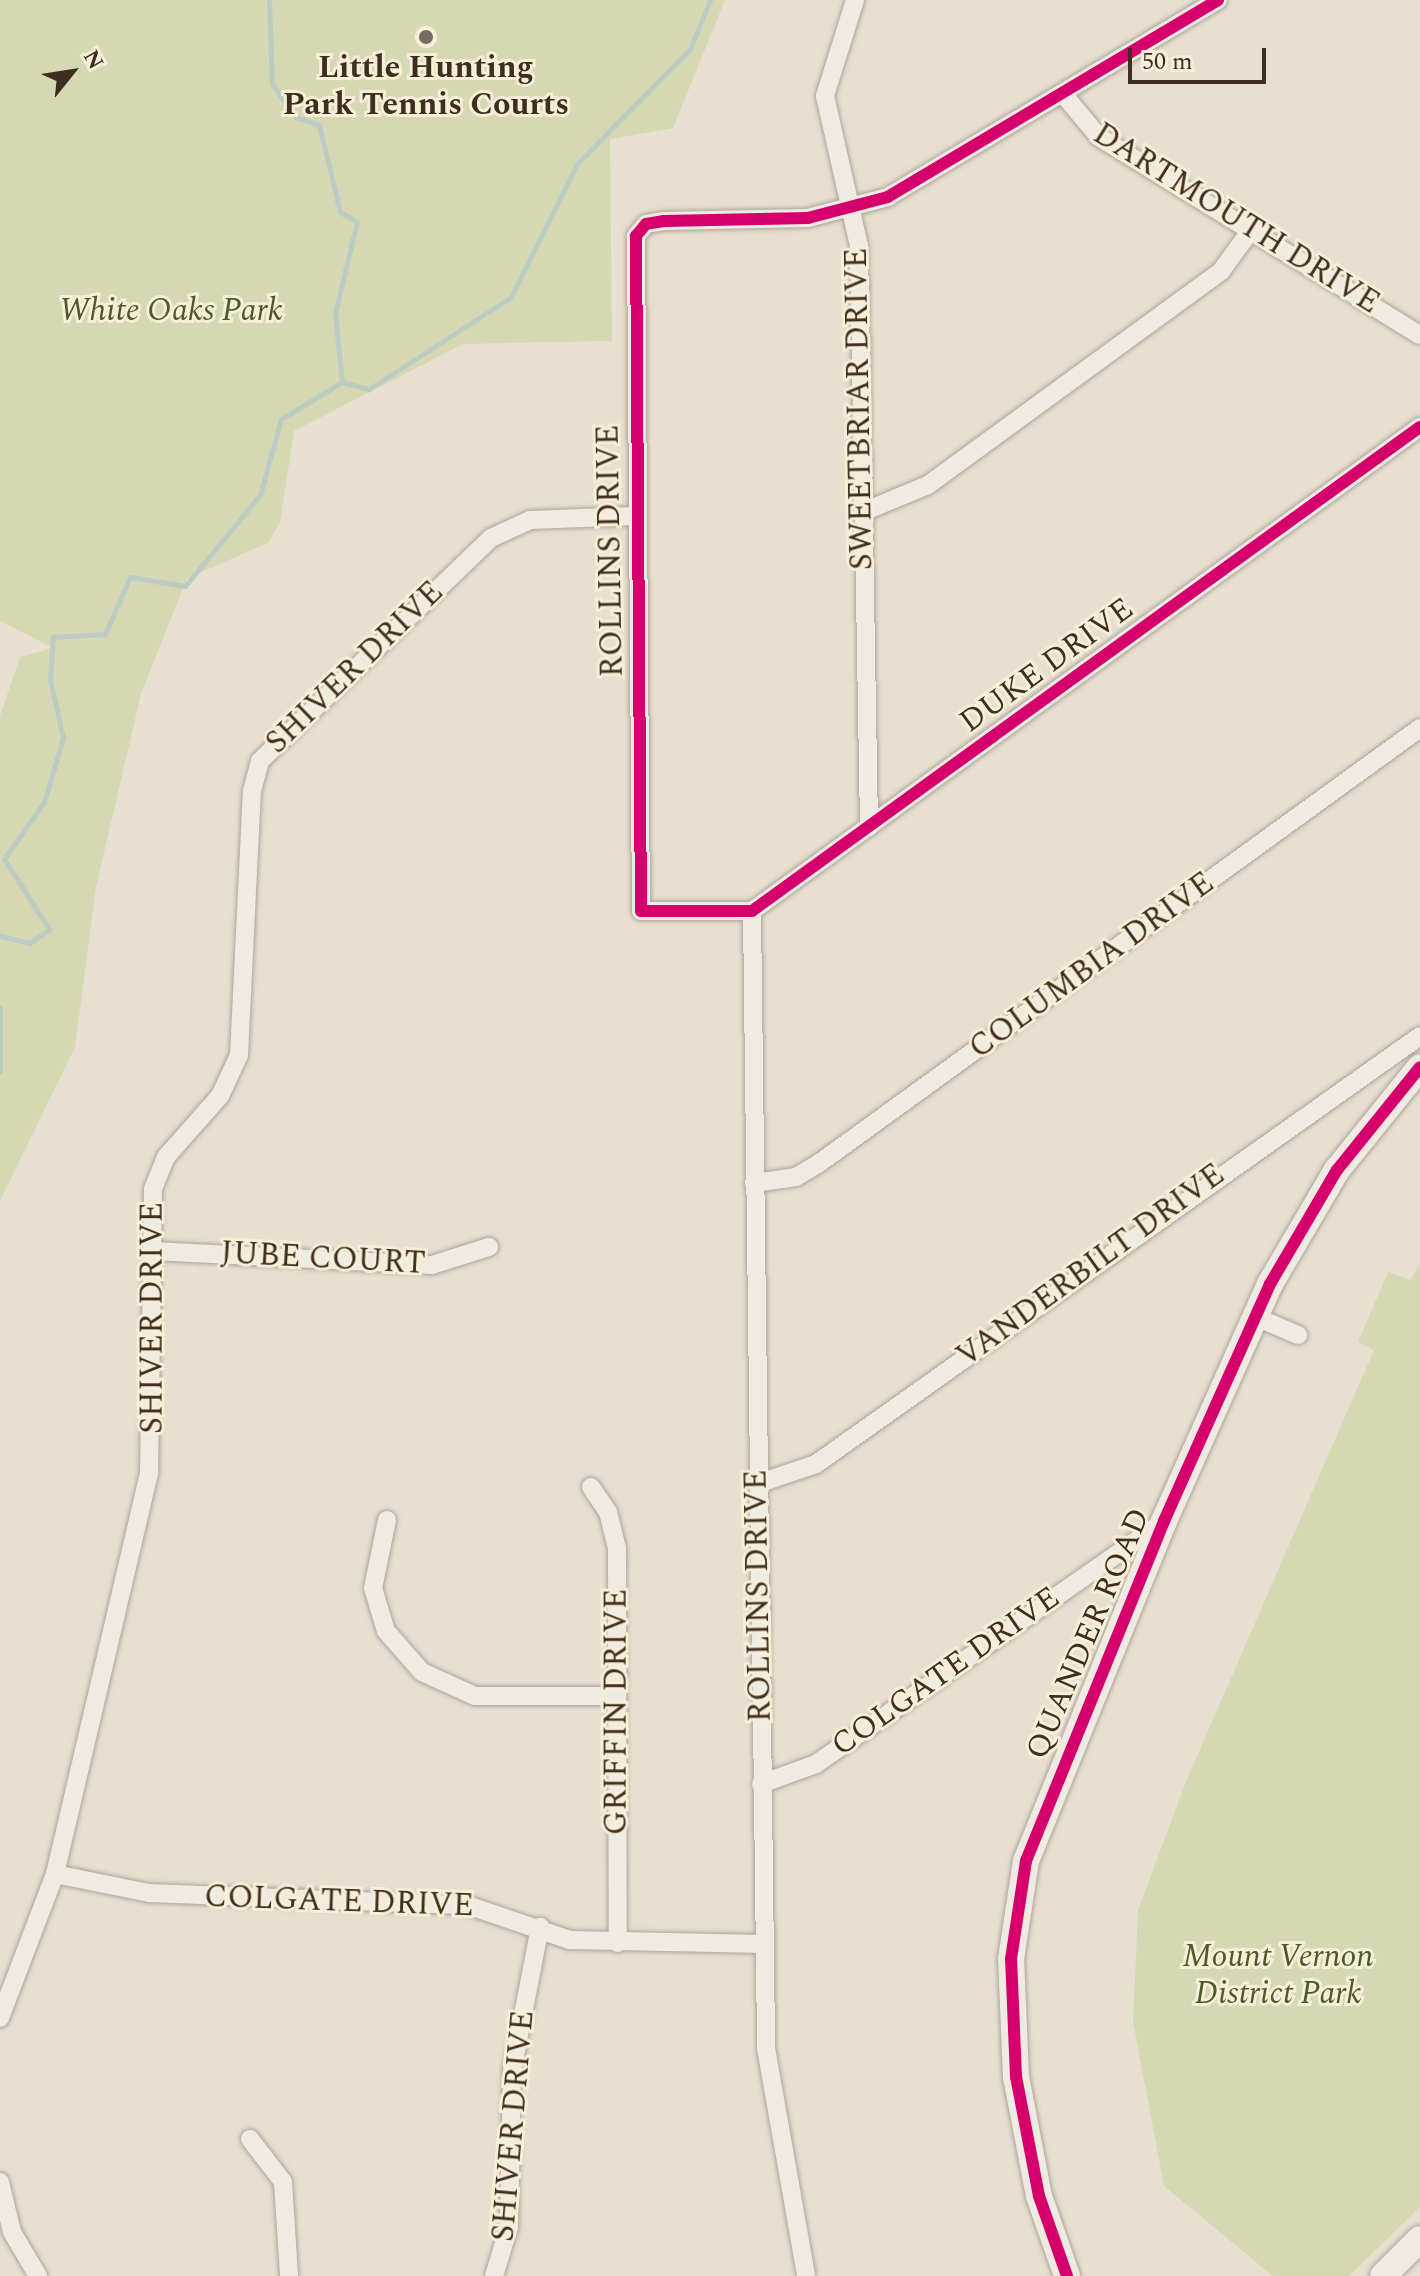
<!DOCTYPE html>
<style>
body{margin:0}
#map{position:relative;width:1420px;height:2276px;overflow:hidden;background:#e7e0d1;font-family:Spectral,serif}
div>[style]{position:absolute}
.green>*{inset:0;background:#d6d7b3}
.stream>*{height:5px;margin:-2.5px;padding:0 2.5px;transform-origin:2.5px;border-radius:2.5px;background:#bcccc2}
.roads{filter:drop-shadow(0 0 2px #ada599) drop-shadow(0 0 2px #ada599)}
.street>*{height:18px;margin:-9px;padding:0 9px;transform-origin:9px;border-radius:9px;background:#efebe3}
.secondary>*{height:26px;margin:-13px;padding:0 13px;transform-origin:13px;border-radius:13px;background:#efebe3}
.cycleway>*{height:12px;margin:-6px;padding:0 6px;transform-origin:6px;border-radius:6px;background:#d6006c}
.dots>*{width:22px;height:22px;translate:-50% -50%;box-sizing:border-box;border:4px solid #f7eed8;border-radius:50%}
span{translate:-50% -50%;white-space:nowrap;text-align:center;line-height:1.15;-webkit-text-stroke:6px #f7eed8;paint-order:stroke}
.poi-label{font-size:32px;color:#3d2e20;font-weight:700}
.street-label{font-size:32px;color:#3d2e20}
.park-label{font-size:32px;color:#4d5a26;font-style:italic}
.north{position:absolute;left:32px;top:32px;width:80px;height:80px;-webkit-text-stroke:6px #f7eed8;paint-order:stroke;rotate:60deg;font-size:22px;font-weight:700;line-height:32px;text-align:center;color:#3d2e20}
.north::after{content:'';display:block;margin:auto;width:28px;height:36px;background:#3d2e20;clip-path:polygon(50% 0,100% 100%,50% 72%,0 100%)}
.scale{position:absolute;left:1128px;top:48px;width:138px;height:36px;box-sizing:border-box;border:4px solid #3d2e20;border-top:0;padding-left:10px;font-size:24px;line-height:28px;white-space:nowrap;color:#3d2e20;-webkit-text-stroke:6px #f7eed8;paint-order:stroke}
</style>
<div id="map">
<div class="green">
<div style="clip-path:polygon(0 0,725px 0,673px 128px,610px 139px,612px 341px,463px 344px,294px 431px,280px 522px,268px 543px,187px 578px,141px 694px,96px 887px,75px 1047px,0 1201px,0 716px,20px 657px,53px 648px,0 621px)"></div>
<div style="clip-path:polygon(1420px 1264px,1420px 2207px,1349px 2276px,1273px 2276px,1164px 2186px,1133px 2022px,1138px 1910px,1187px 1779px,1374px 1350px,1358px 1342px,1388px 1272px,1410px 1280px)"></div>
</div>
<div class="stream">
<div style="left:269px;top:0;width:84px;rotate:88deg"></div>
<div style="left:272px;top:84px;width:41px;rotate:54deg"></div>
<div style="left:296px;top:117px;width:24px;rotate:19deg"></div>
<div style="left:319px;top:125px;width:89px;rotate:76.4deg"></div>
<div style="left:340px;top:212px;width:20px;rotate:30deg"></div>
<div style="left:357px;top:222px;width:94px;rotate:103.6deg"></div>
<div style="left:335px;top:313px;width:69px;rotate:84.2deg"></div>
<div style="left:0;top:936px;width:31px;rotate:13deg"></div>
<div style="left:30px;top:943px;width:24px;rotate:-36deg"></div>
<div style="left:49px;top:929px;width:83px;rotate:-122.7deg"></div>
<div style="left:4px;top:859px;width:70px;rotate:-54.9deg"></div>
<div style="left:44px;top:802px;width:67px;rotate:-73.5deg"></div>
<div style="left:63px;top:738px;width:60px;rotate:-102.4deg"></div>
<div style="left:50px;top:679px;width:42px;rotate:-85.9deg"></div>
<div style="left:53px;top:637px;width:52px;rotate:-3.3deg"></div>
<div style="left:105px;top:634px;width:62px;rotate:-66.3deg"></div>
<div style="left:130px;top:577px;width:56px;rotate:9.3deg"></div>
<div style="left:185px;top:586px;width:118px;rotate:-50.5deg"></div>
<div style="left:260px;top:495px;width:79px;rotate:-74.6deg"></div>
<div style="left:281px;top:419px;width:71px;rotate:-31.2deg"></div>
<div style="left:342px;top:382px;width:28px;rotate:15deg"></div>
<div style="left:369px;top:389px;width:169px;rotate:-32.9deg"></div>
<div style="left:511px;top:297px;width:148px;rotate:-63.6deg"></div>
<div style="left:577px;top:164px;width:161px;rotate:-45.5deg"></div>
<div style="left:690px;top:49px;width:53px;rotate:-67.8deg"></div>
<div style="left:0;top:1007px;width:65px;rotate:90deg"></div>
</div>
<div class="roads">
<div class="street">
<div style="left:855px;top:0;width:101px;rotate:107.4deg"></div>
<div style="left:825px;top:96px;width:154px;rotate:77.2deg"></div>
<div style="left:859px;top:246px;width:581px;rotate:89.01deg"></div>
<div style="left:1218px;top:0;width:384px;rotate:149.2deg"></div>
<div style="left:888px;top:197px;width:83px;rotate:165.3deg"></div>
<div style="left:808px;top:218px;width:144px;rotate:178.8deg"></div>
<div style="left:664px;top:221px;width:18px;rotate:171deg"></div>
<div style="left:646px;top:224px;width:16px;rotate:130deg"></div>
<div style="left:636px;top:236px;width:675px;rotate:89.58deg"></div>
<div style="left:641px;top:911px;width:111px"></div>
<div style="left:752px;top:911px;width:825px;rotate:-35.93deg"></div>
<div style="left:1063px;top:94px;width:56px;rotate:50.1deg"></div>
<div style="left:1099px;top:137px;width:377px;rotate:31.7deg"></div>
<div style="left:863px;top:512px;width:70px;rotate:-22.6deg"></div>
<div style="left:928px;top:485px;width:363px;rotate:-36.1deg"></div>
<div style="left:1221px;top:271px;width:51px;rotate:-53.8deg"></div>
<div style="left:752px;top:911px;width:1137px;rotate:89.29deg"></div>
<div style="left:766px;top:2048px;width:231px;rotate:80deg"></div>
<div style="left:754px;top:1183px;width:42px;rotate:-8.1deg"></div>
<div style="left:796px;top:1177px;width:26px;rotate:-31deg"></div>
<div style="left:818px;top:1164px;width:743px;rotate:-35.91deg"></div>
<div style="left:153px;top:1251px;width:279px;rotate:2.9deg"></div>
<div style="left:432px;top:1265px;width:60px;rotate:-17.5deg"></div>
<div style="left:1256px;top:1317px;width:46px;rotate:23.2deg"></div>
<div style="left:757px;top:1484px;width:62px;rotate:-18.7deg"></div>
<div style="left:816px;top:1464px;width:740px;rotate:-35.32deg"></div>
<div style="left:591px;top:1487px;width:30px;rotate:56deg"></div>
<div style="left:608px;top:1512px;width:38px;rotate:76deg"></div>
<div style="left:617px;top:1549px;width:394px;rotate:89.9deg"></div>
<div style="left:387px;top:1520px;width:69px;rotate:101.6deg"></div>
<div style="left:373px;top:1588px;width:45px;rotate:73.2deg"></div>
<div style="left:386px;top:1631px;width:55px;rotate:48.7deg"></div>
<div style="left:422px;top:1672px;width:58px;rotate:24.4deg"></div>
<div style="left:475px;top:1696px;width:142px"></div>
<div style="left:761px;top:1784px;width:59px;rotate:-20deg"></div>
<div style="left:816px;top:1764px;width:424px;rotate:-34.9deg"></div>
<div style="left:55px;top:1874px;width:96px;rotate:11.4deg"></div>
<div style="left:149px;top:1893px;width:318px;rotate:2.2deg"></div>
<div style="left:467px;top:1905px;width:109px;rotate:18.8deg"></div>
<div style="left:570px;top:1940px;width:194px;rotate:1.2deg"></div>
<div style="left:0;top:2018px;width:154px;rotate:-69.1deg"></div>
<div style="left:55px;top:1874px;width:411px;rotate:-76.8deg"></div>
<div style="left:149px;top:1474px;width:285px;rotate:-89.2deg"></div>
<div style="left:153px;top:1189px;width:35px;rotate:-68deg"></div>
<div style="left:166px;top:1157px;width:81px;rotate:-48.5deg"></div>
<div style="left:220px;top:1096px;width:45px;rotate:-65.1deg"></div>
<div style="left:239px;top:1055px;width:264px;rotate:-87.2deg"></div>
<div style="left:252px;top:791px;width:31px;rotate:-75deg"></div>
<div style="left:260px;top:761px;width:321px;rotate:-44deg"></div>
<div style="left:491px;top:538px;width:43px;rotate:-24.8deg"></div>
<div style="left:530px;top:520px;width:106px;rotate:-2.2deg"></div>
<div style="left:250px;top:2139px;width:54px;rotate:52.5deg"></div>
<div style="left:283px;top:2182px;width:94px;rotate:86.3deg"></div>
<div style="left:0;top:2182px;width:51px;rotate:76.5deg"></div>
<div style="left:12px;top:2232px;width:51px;rotate:59.4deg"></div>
<div style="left:494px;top:2276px;width:51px;rotate:-73deg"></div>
<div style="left:509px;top:2227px;width:156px;rotate:-88.9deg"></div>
<div style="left:512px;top:2071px;width:147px;rotate:-79deg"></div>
</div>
<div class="secondary">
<div style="left:1067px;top:2276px;width:85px;rotate:-109.3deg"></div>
<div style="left:1039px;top:2196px;width:121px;rotate:-100.9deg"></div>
<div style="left:1016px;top:2077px;width:118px;rotate:-92.4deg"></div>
<div style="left:1011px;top:1959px;width:99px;rotate:-81.3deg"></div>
<div style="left:1026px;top:1861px;width:367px;rotate:-67.9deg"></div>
<div style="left:1164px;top:1521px;width:260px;rotate:-65.9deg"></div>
<div style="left:1270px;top:1284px;width:132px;rotate:-59.6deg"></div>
<div style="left:1337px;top:1170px;width:132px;rotate:-51.1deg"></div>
<div style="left:1383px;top:2276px;width:52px;rotate:-45deg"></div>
</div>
</div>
<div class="cycleway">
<div style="left:1218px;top:0;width:384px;rotate:149.2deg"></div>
<div style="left:888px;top:197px;width:83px;rotate:165.3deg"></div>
<div style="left:808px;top:218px;width:144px;rotate:178.8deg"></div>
<div style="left:664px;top:221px;width:18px;rotate:171deg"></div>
<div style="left:646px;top:224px;width:16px;rotate:130deg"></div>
<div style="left:636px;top:236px;width:675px;rotate:89.58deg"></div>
<div style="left:641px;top:911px;width:111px"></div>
<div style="left:752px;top:911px;width:825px;rotate:-35.93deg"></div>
<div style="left:1067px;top:2276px;width:85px;rotate:-109.3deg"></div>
<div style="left:1039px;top:2196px;width:121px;rotate:-100.9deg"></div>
<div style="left:1016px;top:2077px;width:118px;rotate:-92.4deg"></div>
<div style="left:1011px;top:1959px;width:99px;rotate:-81.3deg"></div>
<div style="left:1026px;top:1861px;width:367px;rotate:-67.9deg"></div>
<div style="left:1164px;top:1521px;width:260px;rotate:-65.9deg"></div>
<div style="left:1270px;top:1284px;width:132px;rotate:-59.6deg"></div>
<div style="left:1337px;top:1170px;width:132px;rotate:-51.1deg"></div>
</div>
<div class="dots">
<div style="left:426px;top:37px;background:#786c5e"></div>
</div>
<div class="poi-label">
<span style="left:426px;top:87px">Little Hunting<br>Park Tennis Courts</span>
</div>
<div class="street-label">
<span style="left:1236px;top:219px;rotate:32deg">DARTMOUTH DRIVE</span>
<span style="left:860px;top:409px;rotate:-91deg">SWEETBRIAR DRIVE</span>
<span style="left:611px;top:551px;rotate:-91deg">ROLLINS DRIVE</span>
<span style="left:1047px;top:666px;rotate:-36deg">DUKE DRIVE</span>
<span style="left:355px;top:668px;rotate:-44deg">SHIVER DRIVE</span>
<span style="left:1092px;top:966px;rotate:-36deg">COLUMBIA DRIVE</span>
<span style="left:323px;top:1259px;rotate:3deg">JUBE COURT</span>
<span style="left:1091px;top:1266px;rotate:-36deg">VANDERBILT DRIVE</span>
<span style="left:153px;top:1318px;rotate:-90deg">SHIVER DRIVE</span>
<span style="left:759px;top:1596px;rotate:-91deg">ROLLINS DRIVE</span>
<span style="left:1089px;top:1634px;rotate:-67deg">QUANDER ROAD</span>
<span style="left:946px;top:1672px;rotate:-35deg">COLGATE DRIVE</span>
<span style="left:617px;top:1712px;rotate:-90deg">GRIFFIN DRIVE</span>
<span style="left:339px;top:1902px;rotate:2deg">COLGATE DRIVE</span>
<span style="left:514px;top:2126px;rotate:-85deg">SHIVER DRIVE</span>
</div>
<div class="park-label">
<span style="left:171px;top:311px">White Oaks Park</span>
<span style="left:1278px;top:1976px">Mount Vernon<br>District Park</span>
</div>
<div class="north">N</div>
<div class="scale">50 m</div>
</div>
